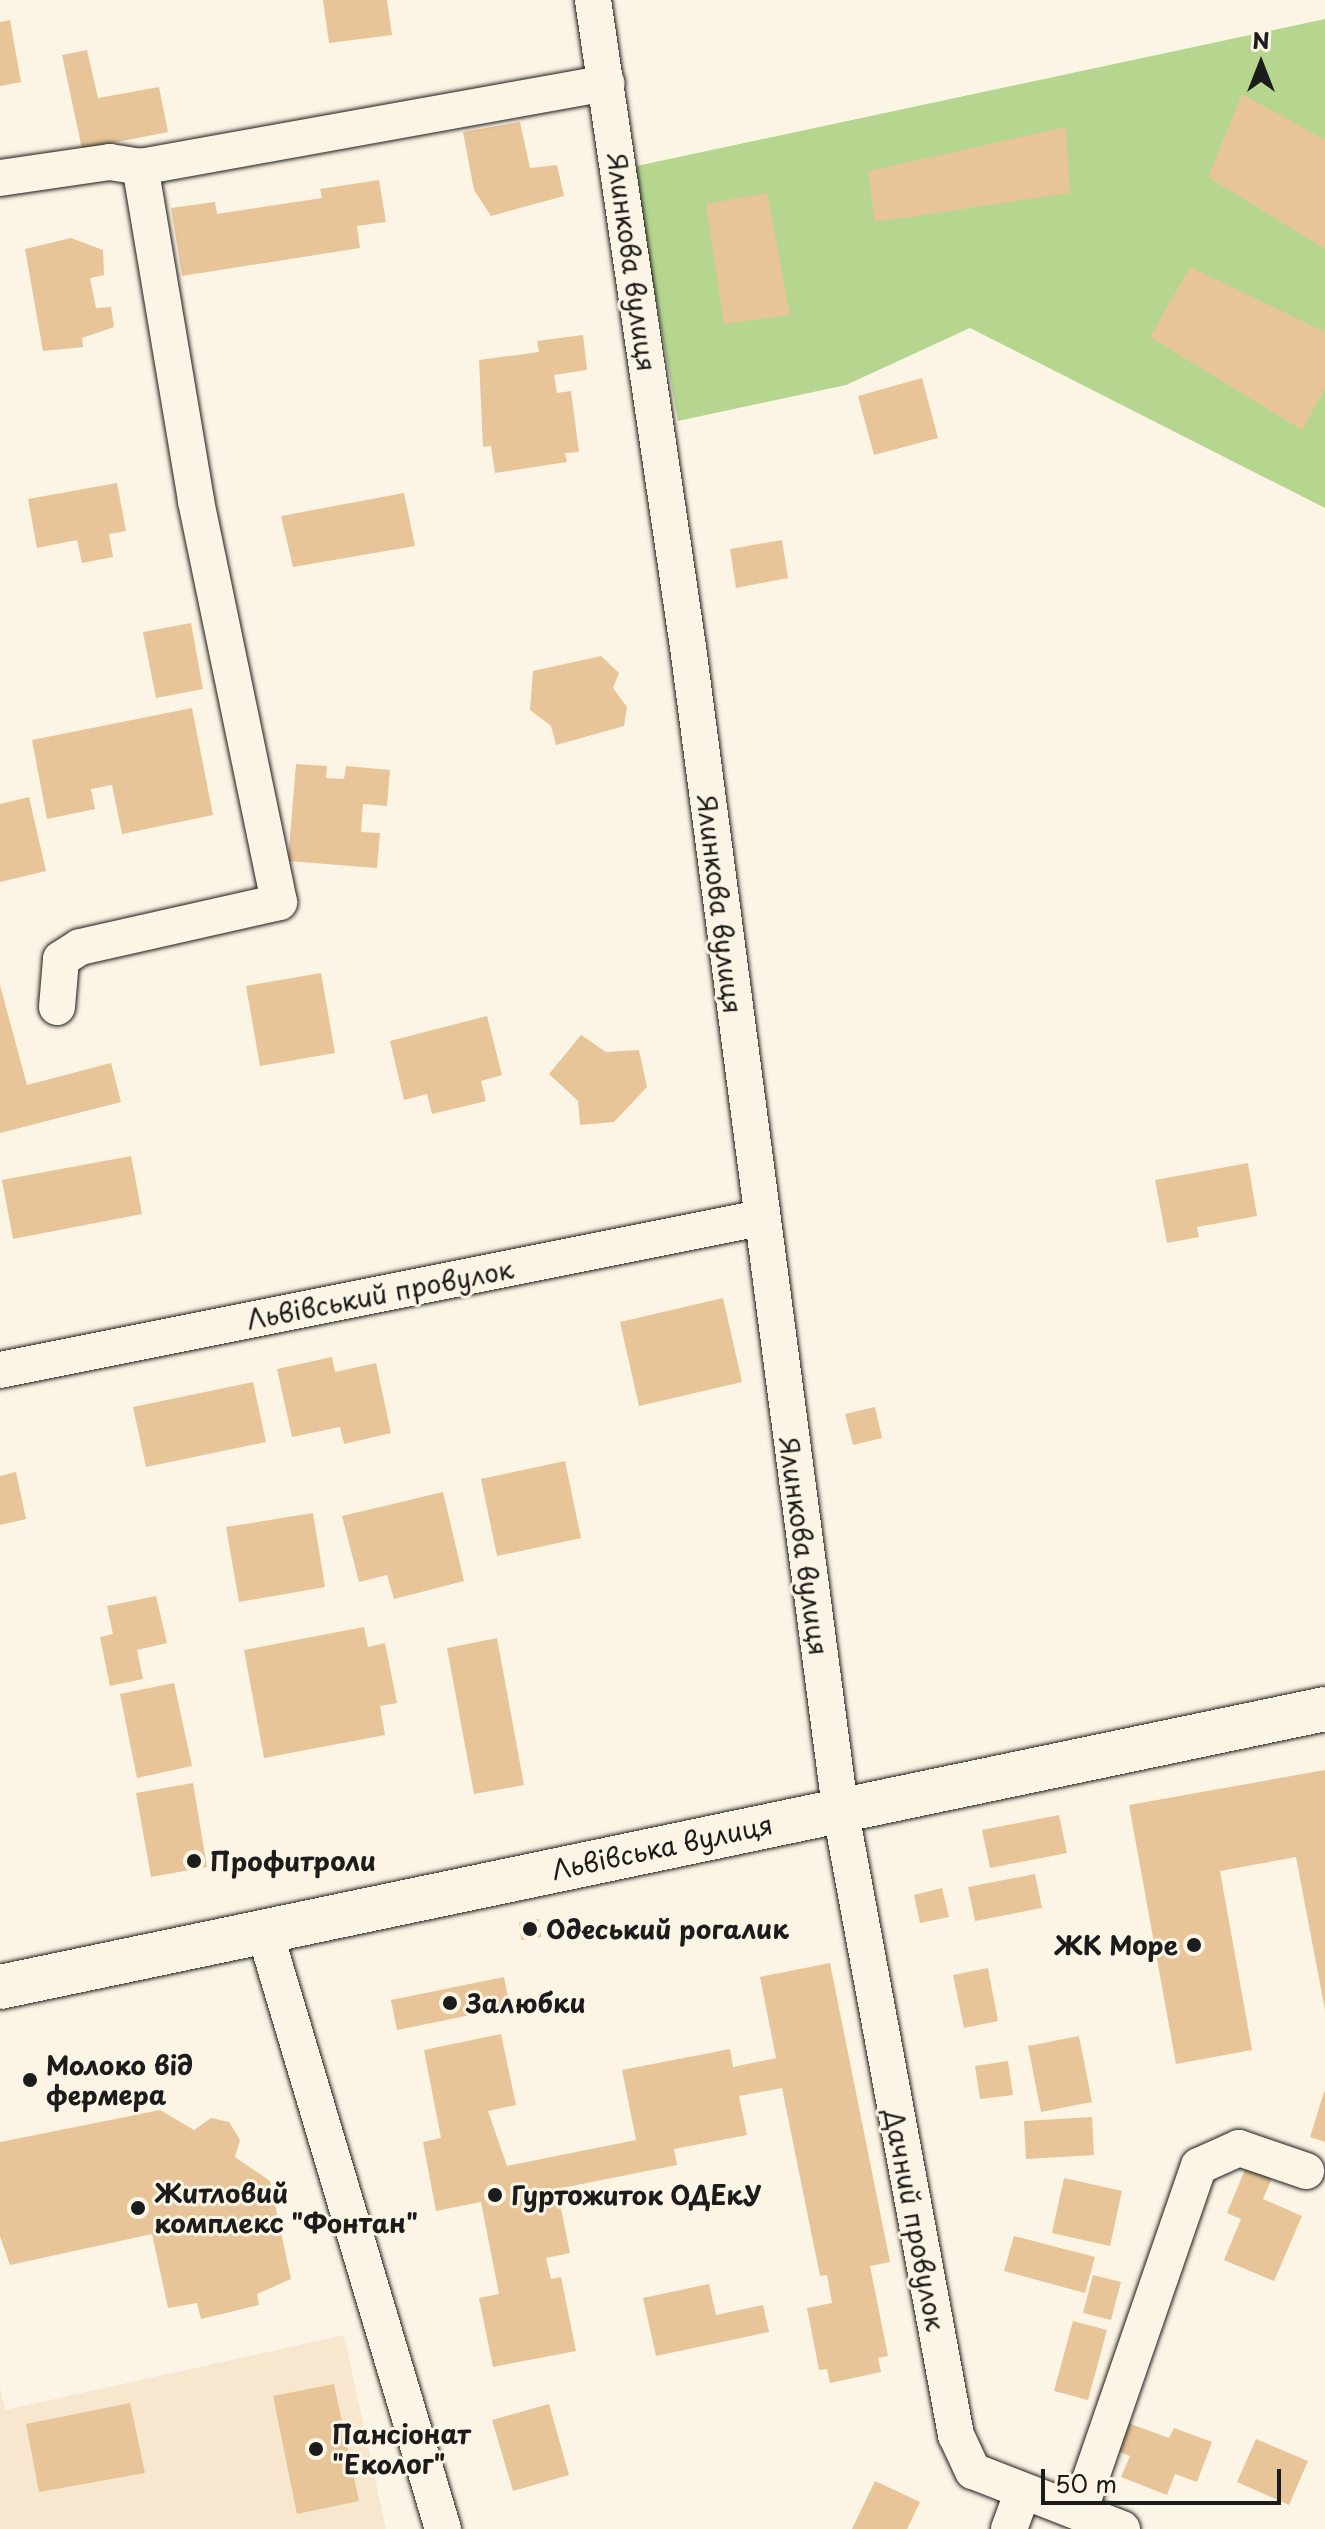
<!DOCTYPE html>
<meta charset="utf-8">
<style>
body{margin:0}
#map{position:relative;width:1325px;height:2529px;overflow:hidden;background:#fcf5e5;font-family:"Playpen Sans",sans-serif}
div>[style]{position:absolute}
.built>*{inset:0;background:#f6e7ce}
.green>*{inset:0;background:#b6d68f}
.building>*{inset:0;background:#e7c598}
.roads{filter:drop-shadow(0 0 2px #1c1c1c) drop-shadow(0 0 2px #1c1c1c)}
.minor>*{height:36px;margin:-18px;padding:0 18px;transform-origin:18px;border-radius:18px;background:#fcf5e5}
.secondary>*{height:44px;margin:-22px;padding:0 22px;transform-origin:22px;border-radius:22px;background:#fcf5e5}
.dots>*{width:22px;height:22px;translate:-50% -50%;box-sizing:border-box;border:4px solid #fcf5e5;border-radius:50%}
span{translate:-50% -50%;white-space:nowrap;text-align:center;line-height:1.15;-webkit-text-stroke:6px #fcf5e5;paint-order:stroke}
.street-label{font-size:26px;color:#1c1c1c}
.poi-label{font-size:26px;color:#1c1c1c;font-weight:700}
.left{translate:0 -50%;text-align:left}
.right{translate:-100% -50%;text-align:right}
.north{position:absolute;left:1221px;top:24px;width:80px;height:80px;-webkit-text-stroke:6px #fcf5e5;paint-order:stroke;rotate:0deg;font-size:22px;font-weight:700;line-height:32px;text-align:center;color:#1c1c1c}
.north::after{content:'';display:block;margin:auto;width:28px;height:36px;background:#1c1c1c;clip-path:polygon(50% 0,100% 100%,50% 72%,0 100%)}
.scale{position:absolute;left:1041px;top:2469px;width:240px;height:36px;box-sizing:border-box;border:4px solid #1c1c1c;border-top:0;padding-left:10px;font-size:24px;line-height:28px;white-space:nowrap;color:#1c1c1c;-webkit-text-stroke:6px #fcf5e5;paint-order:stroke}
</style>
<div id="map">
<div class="built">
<div style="clip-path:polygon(344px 2335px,386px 2529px,0 2529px,0 2387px,5px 2410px)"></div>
</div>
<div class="green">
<div style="clip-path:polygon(1325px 19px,1325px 508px,970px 328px,846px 385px,678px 421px,632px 167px)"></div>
</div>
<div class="building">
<div style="clip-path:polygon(323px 0,387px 0,392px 35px,329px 43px)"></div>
<div style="clip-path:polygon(10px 20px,21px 82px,0 86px,0 22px)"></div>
<div style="clip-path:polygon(87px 50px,98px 98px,159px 87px,168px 132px,82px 149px,62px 55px)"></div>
<div style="clip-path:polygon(1242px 94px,1325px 140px,1325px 249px,1208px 177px)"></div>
<div style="clip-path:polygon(520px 122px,530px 168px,557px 165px,564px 196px,491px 216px,474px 190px,463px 132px)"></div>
<div style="clip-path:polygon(1066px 127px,1070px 193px,875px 222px,868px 171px)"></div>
<div style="clip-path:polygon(379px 180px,386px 222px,357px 226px,360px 248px,182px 276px,171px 208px,215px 202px,217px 214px,322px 198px,320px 189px)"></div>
<div style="clip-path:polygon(767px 193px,790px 315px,724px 324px,706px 204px)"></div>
<div style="clip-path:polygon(71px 238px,103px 250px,104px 275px,90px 278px,96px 308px,111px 307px,114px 327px,82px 338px,83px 347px,43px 351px,25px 249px)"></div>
<div style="clip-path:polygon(1190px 267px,1325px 332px,1325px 388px,1302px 430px,1150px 337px)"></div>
<div style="clip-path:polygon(583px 335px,587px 370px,554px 375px,557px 393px,571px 391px,579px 452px,565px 453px,567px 462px,495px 473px,491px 446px,483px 447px,479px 360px,539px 352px,537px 341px)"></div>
<div style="clip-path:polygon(922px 378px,938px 438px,874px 455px,858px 396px)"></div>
<div style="clip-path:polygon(117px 483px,126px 531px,109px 534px,113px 557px,82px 563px,77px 540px,37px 548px,28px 499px)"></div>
<div style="clip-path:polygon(404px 493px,415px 546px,293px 567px,281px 516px)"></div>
<div style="clip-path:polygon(782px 540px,788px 578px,736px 588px,730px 549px)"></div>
<div style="clip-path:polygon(191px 623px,203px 689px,156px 698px,143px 632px)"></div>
<div style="clip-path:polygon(601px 656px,619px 673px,613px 688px,627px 707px,624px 726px,556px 745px,551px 726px,530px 710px,533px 671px)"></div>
<div style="clip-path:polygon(192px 708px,213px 815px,122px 834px,112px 785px,91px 789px,95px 809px,47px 819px,32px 740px)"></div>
<div style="clip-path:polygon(296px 764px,327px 766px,326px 778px,344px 779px,346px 766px,390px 770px,387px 806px,363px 804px,361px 832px,380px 833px,377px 868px,288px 861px)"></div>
<div style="clip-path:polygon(29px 797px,46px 871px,0 882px,0 804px)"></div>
<div style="clip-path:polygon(321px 973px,335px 1053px,260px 1066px,246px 986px)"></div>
<div style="clip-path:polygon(0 985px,27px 1085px,111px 1063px,121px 1102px,0 1133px)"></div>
<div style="clip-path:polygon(487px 1016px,502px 1075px,481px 1081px,486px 1101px,432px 1114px,427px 1094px,404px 1100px,390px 1041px)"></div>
<div style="clip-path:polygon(581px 1035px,606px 1052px,639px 1050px,647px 1087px,614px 1122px,580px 1125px,578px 1101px,549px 1074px)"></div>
<div style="clip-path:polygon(131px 1156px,142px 1214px,13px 1239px,2px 1180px)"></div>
<div style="clip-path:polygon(1248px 1163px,1257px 1216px,1197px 1227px,1199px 1237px,1167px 1243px,1155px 1180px)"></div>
<div style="clip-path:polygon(723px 1298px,742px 1382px,639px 1406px,620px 1322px)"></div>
<div style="clip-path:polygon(332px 1357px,335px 1372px,376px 1363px,391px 1433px,344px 1444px,340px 1427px,292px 1437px,277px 1369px)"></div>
<div style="clip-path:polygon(253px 1382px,266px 1442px,146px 1467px,133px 1407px)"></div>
<div style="clip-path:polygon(875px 1407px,882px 1438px,853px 1445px,845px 1414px)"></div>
<div style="clip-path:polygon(565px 1461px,581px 1538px,497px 1556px,481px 1479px)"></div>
<div style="clip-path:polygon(16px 1472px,26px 1519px,0 1525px,0 1476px)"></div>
<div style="clip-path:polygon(443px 1492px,464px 1581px,394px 1599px,387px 1575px,359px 1582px,342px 1516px)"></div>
<div style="clip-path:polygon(313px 1513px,325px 1587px,239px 1602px,226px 1527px)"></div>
<div style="clip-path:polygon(156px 1596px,167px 1643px,137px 1650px,143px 1679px,110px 1686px,100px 1637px,113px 1634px,107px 1606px)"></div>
<div style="clip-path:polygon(364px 1627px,368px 1647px,385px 1643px,397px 1703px,380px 1706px,385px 1735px,264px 1758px,244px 1650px)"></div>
<div style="clip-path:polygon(497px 1638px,524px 1785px,474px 1794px,447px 1648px)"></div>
<div style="clip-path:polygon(174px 1683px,192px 1766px,137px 1778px,120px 1694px)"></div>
<div style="clip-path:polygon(1325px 1770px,1325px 2010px,1296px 1857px,1220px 1871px,1252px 2050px,1176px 2064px,1129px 1805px)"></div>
<div style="clip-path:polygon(193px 1783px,207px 1867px,151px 1877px,136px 1793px)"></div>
<div style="clip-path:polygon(1059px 1815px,1067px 1853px,990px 1868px,982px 1830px)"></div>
<div style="clip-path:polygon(1035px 1874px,1042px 1908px,975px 1921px,968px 1887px)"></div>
<div style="clip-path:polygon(942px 1888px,949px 1917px,920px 1923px,914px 1895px)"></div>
<div style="clip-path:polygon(539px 1919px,541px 1937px,521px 1940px,519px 1922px)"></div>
<div style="clip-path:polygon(830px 1963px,890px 2262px,870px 2266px,888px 2356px,878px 2358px,881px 2372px,830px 2383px,827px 2369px,819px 2370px,807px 2308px,832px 2303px,827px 2275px,820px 2276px,782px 2088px,739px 2096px,747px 2135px,674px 2149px,677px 2165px,557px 2189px,570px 2253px,546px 2258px,551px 2279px,561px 2277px,576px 2351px,493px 2367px,479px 2298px,499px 2294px,481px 2202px,436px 2211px,423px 2142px,441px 2138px,424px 2050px,501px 2034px,516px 2105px,488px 2111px,507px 2166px,636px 2140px,622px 2070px,730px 2049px,733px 2067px,776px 2058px,760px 1977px)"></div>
<div style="clip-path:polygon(988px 1968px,998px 2021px,964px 2028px,953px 1975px)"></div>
<div style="clip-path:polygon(504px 1977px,510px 2007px,397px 2030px,391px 2000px)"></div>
<div style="clip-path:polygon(1079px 2036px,1092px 2102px,1041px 2112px,1028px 2046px)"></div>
<div style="clip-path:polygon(1008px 2061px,1013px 2095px,980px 2099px,975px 2066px)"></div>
<div style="clip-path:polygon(1324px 2092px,1325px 2092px,1325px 2142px,1310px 2137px)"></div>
<div style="clip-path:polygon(160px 2110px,194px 2130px,211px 2118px,229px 2122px,240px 2140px,235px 2157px,270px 2181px,291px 2279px,257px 2294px,259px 2305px,201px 2319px,197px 2303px,168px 2308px,152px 2234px,10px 2265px,0 2236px,0 2142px)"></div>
<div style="clip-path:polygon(1092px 2117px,1094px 2155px,1026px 2159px,1024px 2121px)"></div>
<div style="clip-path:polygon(1246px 2167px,1272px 2178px,1263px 2199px,1302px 2216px,1274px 2281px,1224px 2260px,1241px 2219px,1227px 2213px)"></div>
<div style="clip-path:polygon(1064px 2178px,1122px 2191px,1110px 2246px,1052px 2233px)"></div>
<div style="clip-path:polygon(1014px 2236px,1095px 2257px,1085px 2293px,1004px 2271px)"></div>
<div style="clip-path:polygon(1093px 2275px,1121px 2282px,1111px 2320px,1083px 2313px)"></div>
<div style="clip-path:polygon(709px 2284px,716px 2315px,763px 2305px,769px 2332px,656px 2356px,643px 2298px)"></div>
<div style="clip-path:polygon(1073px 2321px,1107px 2330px,1088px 2400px,1054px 2391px)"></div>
<div style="clip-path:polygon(334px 2384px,359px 2501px,297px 2514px,273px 2396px)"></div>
<div style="clip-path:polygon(130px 2403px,145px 2473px,39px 2492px,26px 2424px)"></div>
<div style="clip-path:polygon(549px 2404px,569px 2475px,513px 2491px,492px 2420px)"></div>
<div style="clip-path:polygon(1128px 2423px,1169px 2438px,1174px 2428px,1212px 2442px,1197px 2482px,1175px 2474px,1167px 2495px,1121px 2477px,1130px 2456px,1117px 2451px)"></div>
<div style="clip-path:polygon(1256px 2439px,1308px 2461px,1289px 2505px,1237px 2482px)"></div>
<div style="clip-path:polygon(875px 2481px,920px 2502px,907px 2529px,852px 2529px)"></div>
</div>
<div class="roads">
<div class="minor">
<div style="left:593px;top:0;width:654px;rotate:81.65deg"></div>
<div style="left:688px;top:647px;width:1171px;rotate:82.54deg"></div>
<div style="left:840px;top:1808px;width:638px;rotate:79.52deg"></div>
<div style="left:956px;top:2435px;width:40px;rotate:65deg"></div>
<div style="left:973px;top:2471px;width:160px;rotate:21.3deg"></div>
<div style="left:0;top:178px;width:111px;rotate:-8.3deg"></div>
<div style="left:110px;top:162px;width:30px;rotate:9deg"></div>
<div style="left:140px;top:167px;width:474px;rotate:-10.2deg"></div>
<div style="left:57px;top:1007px;width:48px;rotate:-85.2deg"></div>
<div style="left:61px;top:959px;width:22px;rotate:-32deg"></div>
<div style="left:80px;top:947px;width:204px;rotate:-12.7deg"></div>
<div style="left:279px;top:902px;width:410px;rotate:-101.7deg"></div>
<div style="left:196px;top:500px;width:338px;rotate:-99.5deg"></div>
<div style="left:0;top:1370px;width:775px;rotate:-11.31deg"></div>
<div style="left:265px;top:1933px;width:622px;rotate:73.37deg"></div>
<div style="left:1079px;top:2512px;width:366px;rotate:-70.9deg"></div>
<div style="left:1199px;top:2166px;width:44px;rotate:-24.2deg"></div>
<div style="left:1239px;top:2148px;width:71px;rotate:18.9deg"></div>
<div style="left:1009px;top:2529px;width:40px;rotate:-69.8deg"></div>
</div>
<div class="secondary">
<div style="left:0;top:1987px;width:1354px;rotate:-11.85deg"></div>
</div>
</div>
<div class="dots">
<div style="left:194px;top:1861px;background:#1c1c1c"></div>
<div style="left:530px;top:1929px;background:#1c1c1c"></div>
<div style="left:1194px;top:1945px;background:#1c1c1c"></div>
<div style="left:450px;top:2003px;background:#1c1c1c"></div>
<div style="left:30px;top:2080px;background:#1c1c1c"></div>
<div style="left:495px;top:2195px;background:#1c1c1c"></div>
<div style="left:138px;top:2208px;background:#1c1c1c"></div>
<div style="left:316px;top:2449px;background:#1c1c1c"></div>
</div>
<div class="street-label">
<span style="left:632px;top:262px;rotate:82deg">Ялинкова вулиця</span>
<span style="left:720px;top:904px;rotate:83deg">Ялинкова вулиця</span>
<span style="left:380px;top:1294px;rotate:-11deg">Львівський провулок</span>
<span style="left:804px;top:1546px;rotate:82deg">Ялинкова вулиця</span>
<span style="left:662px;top:1847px;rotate:-12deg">Львівська вулиця</span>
<span style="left:915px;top:2220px;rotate:79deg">Дачний провулок</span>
</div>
<div class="poi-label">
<span class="left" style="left:210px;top:1861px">Профитроли</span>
<span class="left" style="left:546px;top:1929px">Одеський рогалик</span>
<span class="right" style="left:1178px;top:1945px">ЖК Море</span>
<span class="left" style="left:466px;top:2003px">Залюбки</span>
<span class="left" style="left:46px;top:2080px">Молоко від<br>фермера</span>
<span class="left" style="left:154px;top:2208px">Житловий<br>комплекс "Фонтан"</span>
<span class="left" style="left:511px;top:2195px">Гуртожиток ОДЕкУ</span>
<span class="left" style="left:332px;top:2449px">Пансіонат<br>"Еколог"</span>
</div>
<div class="north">N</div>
<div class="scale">50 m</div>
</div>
